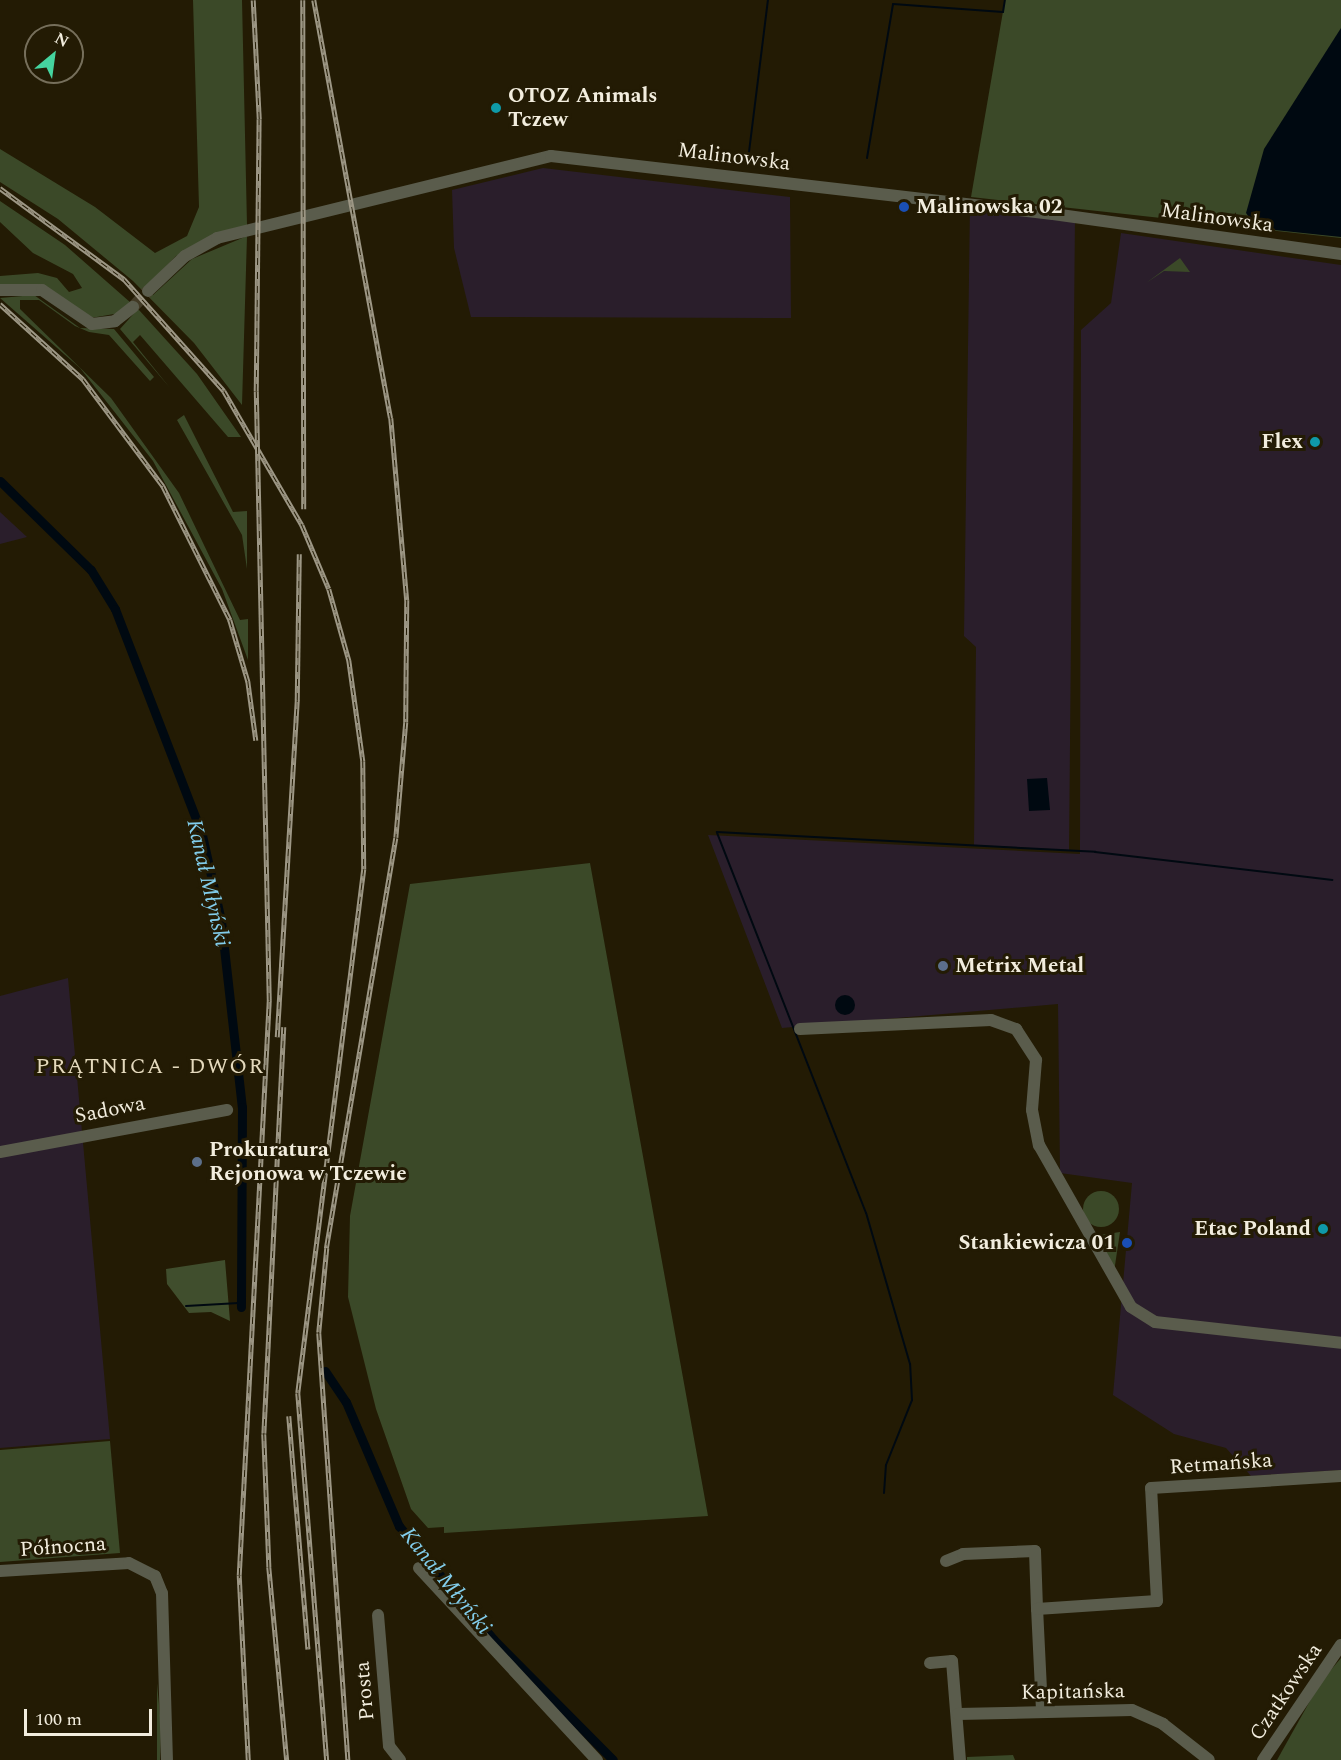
<!DOCTYPE html>
<meta charset="utf-8">
<style>
body{margin:0}
#map{position:relative;width:1341px;height:1760px;overflow:hidden;background:#231b04;font-family:Spectral,serif}
div>[style]{position:absolute}
.industrial>*{inset:0;background:#2a1e2b}
.green>*{inset:0;background:#3b4928}
.round{border-radius:50%}
.forest>*{inset:0;background:#404e2d}
.water>*{inset:0;background:#000911}
.stream>*{height:2px;margin:-1px;padding:0 1px;transform-origin:1px;border-radius:1px;background:#000911}
.canal>*{height:9px;margin:-4.5px;padding:0 4.5px;transform-origin:4.5px;border-radius:4.5px;background:#000911}
.minor-tunnel>*{height:12px;margin-top:-6px;transform-origin:0;background:repeating-linear-gradient(90deg,#423a25 0 12px,transparent 0 18px)}
.minor>*{height:12px;margin:-6px;padding:0 6px;transform-origin:6px;border-radius:6px;background:#5a5c4c}
.rail>*{height:4.5px;margin-top:-2.25px;transform-origin:0;background:repeating-linear-gradient(90deg,#231b04 0 7px,#9d9785 0 14px);box-sizing:border-box;border-block:2px solid #9d9785}
.dots>*{width:16px;height:16px;translate:-50% -50%;box-sizing:border-box;border:3px solid #231b04;border-radius:50%}
span{translate:-50% -50%;white-space:nowrap;text-align:center;line-height:1.15;-webkit-text-stroke:6px #231b04;paint-order:stroke}
.poi-label{font-size:21px;color:#f2edde;font-weight:700}
.left{translate:0 -50%;text-align:left}
.right{translate:-100% -50%;text-align:right}
.street-label{font-size:21px;color:#f2edde}
.water-label{font-size:22px;color:#82cdeb;font-style:italic}
.neighbourhood-label{font-size:22px;color:#e4d9bd;letter-spacing:1.5px}
.north{position:absolute;left:24px;top:24px;width:60px;height:60px;box-sizing:border-box;background:#231b04;border:2px solid #766f5b;border-radius:50%;rotate:29deg;font-size:16px;font-weight:700;line-height:24px;text-align:center;color:#f2edde}
.north::after{content:'';display:block;margin:auto;width:21px;height:27px;background:#45d49f;clip-path:polygon(50% 0,100% 100%,50% 72%,0 100%)}
.scale{position:absolute;left:24px;top:1709px;width:128px;height:27px;box-sizing:border-box;border:3px solid #f2edde;border-top:0;padding-left:8px;font-size:18px;line-height:21px;white-space:nowrap;color:#f2edde;-webkit-text-stroke:4px #231b04;paint-order:stroke}
</style>
<div id="map">
<div class="industrial">
<div style="clip-path:polygon(543px 168px,790px 197px,791px 318px,471px 317px,454px 248px,452px 190px)"></div>
<div style="clip-path:polygon(970px 204px,1075px 217px,1069px 850px,974px 845px,976px 647px,964px 636px)"></div>
<div style="clip-path:polygon(1121px 233px,1341px 265px,1341px 1470px,1251px 1476px,1226px 1448px,1174px 1434px,1113px 1395px,1132px 1183px,1060px 1173px,1058px 1004px,782px 1028px,708px 835px,1080px 854px,1081px 330px,1111px 303px)"></div>
<div style="clip-path:polygon(0 512px,27px 537px,0 544px)"></div>
<div style="clip-path:polygon(68px 978px,110px 1439px,0 1448px,0 996px)"></div>
</div>
<div class="green">
<div style="clip-path:polygon(193px 0,242px 0,247px 225px,176px 256px,145px 288px,153px 295px,192px 259px,247px 236px,242px 405px,194px 343px,133px 281px,58px 219px,0 182px,0 149px,95px 207px,155px 253px,187px 236px,199px 207px)"></div>
<div style="clip-path:polygon(1005px 0,1341px 0,1341px 238px,971px 197px)"></div>
<div style="clip-path:polygon(0 201px,65px 245px,139px 310px,197px 374px,241px 437px,228px 437px,140px 335px,133px 342px,170px 388px,120px 329px,137px 310px,91px 318px,40px 284px,0 285px,0 276px,38px 273px,57px 278px,69px 292px,82px 288px,73px 274px,33px 253px,0 222px)"></div>
<div style="clip-path:polygon(1180px 258px,1190px 272px,1164px 271px,1146px 283px)"></div>
<div style="clip-path:polygon(34px 295px,80px 328px,114px 329px,154px 377px,150px 381px,109px 335px,89px 332px,75px 326px,39px 300px,20px 300px,20px 309px,111px 398px,179px 493px,240px 620px,248px 619px,248px 660px,222px 589px,153px 461px,80px 368px,0 298px)"></div>
<div style="clip-path:polygon(184px 415px,233px 512px,247px 511px,247px 569px,242px 535px,177px 420px)"></div>
<div style="clip-path:polygon(590px 863px,708px 1516px,444px 1533px,444px 1527px,428px 1528px,411px 1509px,376px 1409px,348px 1297px,350px 1216px,410px 884px)"></div>
<div class="round" style="left:1083px;top:1191px;width:36px;height:36px"></div>
<div style="clip-path:polygon(1120px 1232px,1114px 1272px,1093px 1236px)"></div>
<div style="clip-path:polygon(110px 1441px,120px 1553px,0 1562px,0 1450px)"></div>
<div style="clip-path:polygon(1341px 1658px,1341px 1760px,1277px 1760px,1320px 1683px)"></div>
<div style="clip-path:polygon(157px 1683px,161px 1726px,160px 1760px,157px 1760px)"></div>
<div style="clip-path:polygon(1013px 1755px,1015px 1760px,967px 1760px,967px 1757px)"></div>
</div>
<div class="forest">
<div style="clip-path:polygon(225px 1260px,230px 1321px,211px 1312px,189px 1313px,167px 1284px,166px 1269px)"></div>
</div>
<div class="water">
<div style="clip-path:polygon(1341px 28px,1341px 237px,1257px 228px,1246px 213px,1264px 149px)"></div>
<div style="clip-path:polygon(1047px 778px,1050px 810px,1029px 811px,1027px 779px)"></div>
<div class="round" style="left:835px;top:995px;width:20px;height:20px"></div>
</div>
<div class="stream">
<div style="left:749px;top:152px;width:153px;rotate:-82.9deg"></div>
<div style="left:867px;top:158px;width:156px;rotate:-80.4deg"></div>
<div style="left:893px;top:4px;width:110px;rotate:4.2deg"></div>
<div style="left:1003px;top:12px;width:12px;rotate:-81deg"></div>
<div style="left:186px;top:1306px;width:53px;rotate:-3.2deg"></div>
<div style="left:884px;top:1493px;width:28px;rotate:-86deg"></div>
<div style="left:886px;top:1465px;width:70px;rotate:-68.2deg"></div>
<div style="left:912px;top:1400px;width:36px;rotate:-93deg"></div>
<div style="left:910px;top:1364px;width:157px;rotate:-106.2deg"></div>
<div style="left:866px;top:1213px;width:409px;rotate:-111.4deg"></div>
<div style="left:717px;top:832px;width:379px;rotate:3deg"></div>
<div style="left:1095px;top:852px;width:239px;rotate:6.7deg"></div>
</div>
<div class="canal">
<div style="left:0;top:481px;width:127px;rotate:44.4deg"></div>
<div style="left:91px;top:570px;width:46px;rotate:58.4deg"></div>
<div style="left:115px;top:609px;width:242px;rotate:68.9deg"></div>
<div style="left:202px;top:835px;width:88px;rotate:77.5deg"></div>
<div style="left:221px;top:921px;width:187px;rotate:83.6deg"></div>
<div style="left:242px;top:1107px;width:200px;rotate:90.3deg"></div>
<div style="left:325px;top:1371px;width:37px;rotate:56deg"></div>
<div style="left:346px;top:1402px;width:135px;rotate:66.9deg"></div>
<div style="left:399px;top:1526px;width:147px;rotate:50.2deg"></div>
<div style="left:493px;top:1639px;width:170px;rotate:45.2deg"></div>
</div>
<div class="minor-tunnel">
<div style="left:133px;top:307px;width:22px;rotate:-47deg"></div>
</div>
<div class="minor">
<div style="left:0;top:290px;width:42px"></div>
<div style="left:42px;top:290px;width:60px;rotate:34.2deg"></div>
<div style="left:92px;top:324px;width:23px;rotate:-7deg"></div>
<div style="left:115px;top:321px;width:23px;rotate:-38deg"></div>
<div style="left:148px;top:291px;width:51px;rotate:-43.4deg"></div>
<div style="left:185px;top:256px;width:37px;rotate:-29deg"></div>
<div style="left:217px;top:238px;width:344px;rotate:-13.8deg"></div>
<div style="left:551px;top:156px;width:505px;rotate:6.59deg"></div>
<div style="left:1053px;top:214px;width:291px;rotate:7.9deg"></div>
<div style="left:800px;top:1029px;width:191px;rotate:-2.7deg"></div>
<div style="left:991px;top:1020px;width:27px;rotate:20deg"></div>
<div style="left:1016px;top:1029px;width:37px;rotate:57deg"></div>
<div style="left:1036px;top:1060px;width:50px;rotate:94.6deg"></div>
<div style="left:1032px;top:1110px;width:36px;rotate:79deg"></div>
<div style="left:1039px;top:1145px;width:186px;rotate:60.4deg"></div>
<div style="left:1131px;top:1307px;width:28px;rotate:32deg"></div>
<div style="left:1155px;top:1322px;width:187px;rotate:6.4deg"></div>
<div style="left:0;top:1152px;width:231px;rotate:-10.5deg"></div>
<div style="left:946px;top:1561px;width:18px;rotate:-22deg"></div>
<div style="left:963px;top:1554px;width:72px;rotate:-2.4deg"></div>
<div style="left:1035px;top:1551px;width:58px;rotate:88deg"></div>
<div style="left:419px;top:1568px;width:262px;rotate:47.2deg"></div>
<div style="left:0;top:1571px;width:129px;rotate:-3.5deg"></div>
<div style="left:129px;top:1563px;width:29px;rotate:27deg"></div>
<div style="left:155px;top:1576px;width:18px;rotate:68deg"></div>
<div style="left:162px;top:1593px;width:167px;rotate:88.3deg"></div>
<div style="left:378px;top:1615px;width:131px;rotate:85.2deg"></div>
<div style="left:389px;top:1746px;width:18px;rotate:52deg"></div>
<div style="left:930px;top:1663px;width:22px;rotate:-5deg"></div>
<div style="left:952px;top:1661px;width:99px;rotate:85.4deg"></div>
<div style="left:1042px;top:1710px;width:101px;rotate:-92.8deg"></div>
<div style="left:1037px;top:1609px;width:120px;rotate:-3.8deg"></div>
<div style="left:1157px;top:1601px;width:113px;rotate:-93deg"></div>
<div style="left:1151px;top:1488px;width:190px;rotate:-3.6deg"></div>
<div style="left:958px;top:1714px;width:174px;rotate:-1.3deg"></div>
<div style="left:1132px;top:1710px;width:34px;rotate:24deg"></div>
<div style="left:1163px;top:1724px;width:58px;rotate:38deg"></div>
<div style="left:1263px;top:1760px;width:139px;rotate:-55.9deg"></div>
</div>
<div class="rail">
<div style="left:303px;top:0;width:509px;rotate:89.89deg"></div>
<div style="left:314px;top:0;width:425px;rotate:79.6deg"></div>
<div style="left:391px;top:418px;width:183px;rotate:85deg"></div>
<div style="left:407px;top:600px;width:122px;rotate:90.5deg"></div>
<div style="left:406px;top:722px;width:116px;rotate:94.9deg"></div>
<div style="left:396px;top:838px;width:416px;rotate:99.6deg"></div>
<div style="left:327px;top:1248px;width:85px;rotate:95.4deg"></div>
<div style="left:319px;top:1333px;width:428px;rotate:86.1deg"></div>
<div style="left:0;top:188px;width:154px;rotate:36.3deg"></div>
<div style="left:124px;top:279px;width:150px;rotate:48.2deg"></div>
<div style="left:224px;top:391px;width:155px;rotate:59.8deg"></div>
<div style="left:302px;top:525px;width:69px;rotate:67.1deg"></div>
<div style="left:329px;top:589px;width:74px;rotate:74.3deg"></div>
<div style="left:349px;top:660px;width:102px;rotate:82.1deg"></div>
<div style="left:363px;top:761px;width:108px;rotate:89.5deg"></div>
<div style="left:364px;top:869px;width:528px;rotate:97.18deg"></div>
<div style="left:298px;top:1393px;width:368px;rotate:85.5deg"></div>
<div style="left:0;top:304px;width:112px;rotate:42.1deg"></div>
<div style="left:83px;top:379px;width:134px;rotate:53.2deg"></div>
<div style="left:163px;top:486px;width:150px;rotate:63.4deg"></div>
<div style="left:230px;top:620px;width:64px;rotate:73.6deg"></div>
<div style="left:248px;top:681px;width:60px;rotate:82.3deg"></div>
<div style="left:284px;top:1027px;width:407px;rotate:92.8deg"></div>
<div style="left:264px;top:1434px;width:133px;rotate:87.8deg"></div>
<div style="left:269px;top:1567px;width:194px;rotate:84.7deg"></div>
<div style="left:277px;top:1037px;width:338px;rotate:-86.6deg"></div>
<div style="left:297px;top:700px;width:146px;rotate:-89.2deg"></div>
<div style="left:289px;top:1416px;width:234px;rotate:85.3deg"></div>
<div style="left:248px;top:1760px;width:185px;rotate:-92.8deg"></div>
<div style="left:239px;top:1575px;width:576px;rotate:-87.01deg"></div>
<div style="left:269px;top:1000px;width:609px;rotate:-91.22deg"></div>
<div style="left:256px;top:391px;width:272px;rotate:-89.4deg"></div>
<div style="left:259px;top:119px;width:119px;rotate:-92.9deg"></div>
</div>
<div class="dots">
<div style="left:496px;top:108px;background:#0f9aa8"></div>
<div style="left:904px;top:207px;background:#1a4fb4"></div>
<div style="left:1315px;top:442px;background:#0f9aa8"></div>
<div style="left:943px;top:966px;background:#5c6f8a"></div>
<div style="left:197px;top:1162px;background:#5c6f8a"></div>
<div style="left:1323px;top:1229px;background:#0f9aa8"></div>
<div style="left:1127px;top:1243px;background:#1a4fb4"></div>
</div>
<div class="poi-label">
<span class="left" style="left:508px;top:108px">OTOZ Animals<br>Tczew</span>
<span class="left" style="left:916px;top:207px">Malinowska 02</span>
<span class="right" style="left:1303px;top:442px">Flex</span>
<span class="left" style="left:955px;top:966px">Metrix Metal</span>
<span class="left" style="left:209px;top:1162px">Prokuratura<br>Rejonowa w Tczewie</span>
<span class="right" style="left:1311px;top:1229px">Etac Poland</span>
<span class="right" style="left:1115px;top:1243px">Stankiewicza 01</span>
</div>
<div class="street-label">
<span style="left:734px;top:157px;rotate:7deg">Malinowska</span>
<span style="left:1217px;top:218px;rotate:8deg">Malinowska</span>
<span style="left:110px;top:1110px;rotate:-11deg">Sadowa</span>
<span style="left:1221px;top:1464px;rotate:-4deg">Retmańska</span>
<span style="left:63px;top:1547px;rotate:-4deg">Północna</span>
<span style="left:365px;top:1691px;rotate:-95deg">Prosta</span>
<span style="left:1073px;top:1692px;rotate:-1deg">Kapitańska</span>
<span style="left:1286px;top:1692px;rotate:-56deg">Czatkowska</span>
</div>
<div class="water-label">
<span style="left:208px;top:883px;rotate:77deg">Kanał Młyński</span>
<span style="left:446px;top:1581px;rotate:51deg">Kanał Młyński</span>
</div>
<div class="neighbourhood-label">
<span style="left:150px;top:1067px">PRĄTNICA - DWÓR</span>
</div>
<div class="north">N</div>
<div class="scale">100 m</div>
</div>
